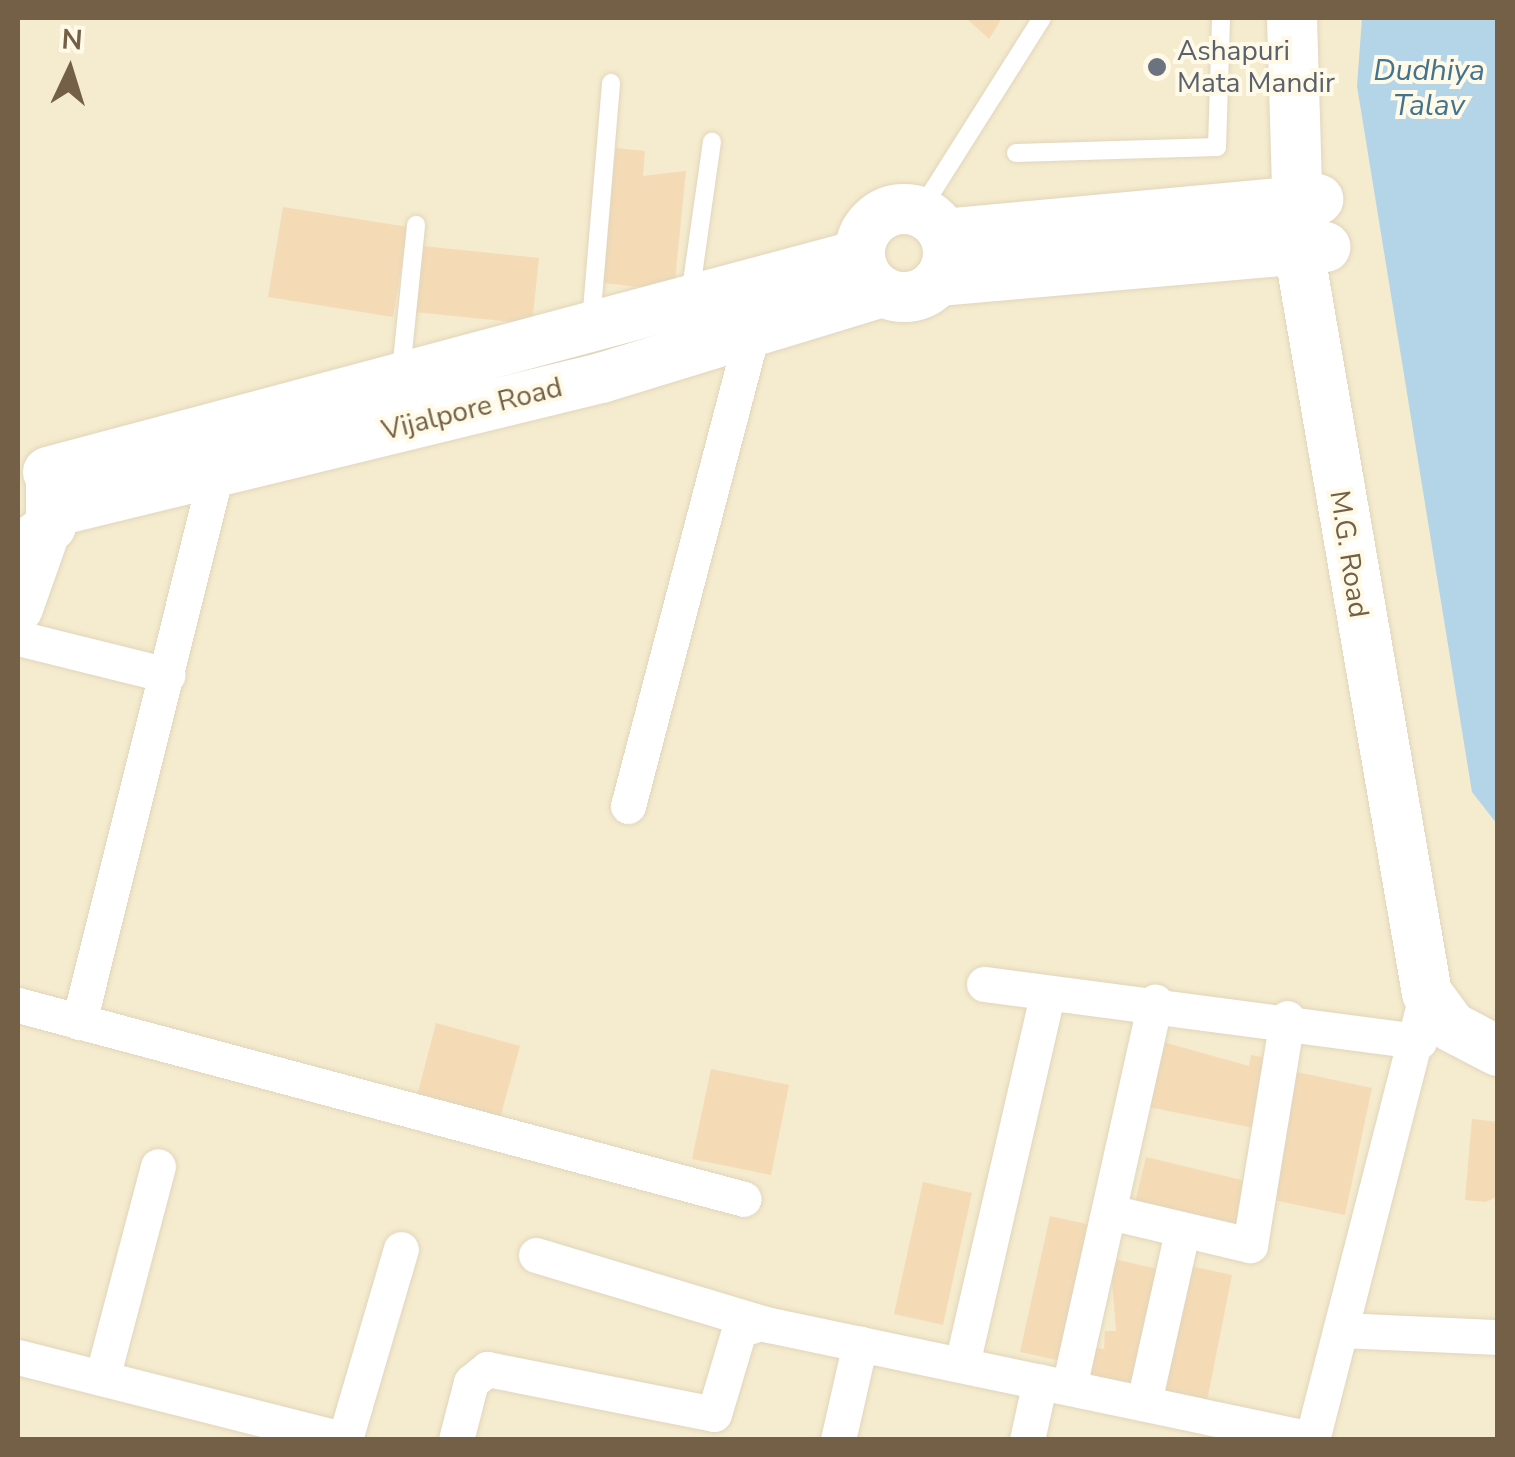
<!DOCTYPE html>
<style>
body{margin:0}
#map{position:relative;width:1515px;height:1457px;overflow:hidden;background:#fdf8e0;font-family:"Nunito Sans",sans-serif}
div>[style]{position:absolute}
.residential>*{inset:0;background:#f5ebce}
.water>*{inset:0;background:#b4d5e7}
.building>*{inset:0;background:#f4dbb6}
.roads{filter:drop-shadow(0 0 2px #e1d5bc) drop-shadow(0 0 2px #e1d5bc)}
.lane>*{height:18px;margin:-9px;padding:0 9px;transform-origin:9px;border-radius:9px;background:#fff}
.street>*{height:35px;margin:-17.5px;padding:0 17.5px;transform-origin:17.5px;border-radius:17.5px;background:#fff}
.secondary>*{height:50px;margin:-25px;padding:0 25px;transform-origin:25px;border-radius:25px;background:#fff}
.secondary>.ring{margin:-25px;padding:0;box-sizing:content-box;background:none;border:50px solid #fff;border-radius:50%}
.dots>*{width:28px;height:28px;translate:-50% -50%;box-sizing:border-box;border:5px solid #fffae7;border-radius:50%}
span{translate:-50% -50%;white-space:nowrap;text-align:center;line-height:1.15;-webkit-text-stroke:8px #fffae7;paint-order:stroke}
.worship-label{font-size:28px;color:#5b616d}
.left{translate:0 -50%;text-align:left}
.street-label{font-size:28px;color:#746046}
.water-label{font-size:30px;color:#427490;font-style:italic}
.frame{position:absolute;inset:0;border:20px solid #746046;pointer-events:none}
.north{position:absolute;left:20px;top:20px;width:100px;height:100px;-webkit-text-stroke:8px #fffae7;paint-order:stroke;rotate:4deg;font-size:28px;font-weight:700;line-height:40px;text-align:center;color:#746046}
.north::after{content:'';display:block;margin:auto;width:35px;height:45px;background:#746046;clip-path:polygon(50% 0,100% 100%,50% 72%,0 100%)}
</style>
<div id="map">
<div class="residential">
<div style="clip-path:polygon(18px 18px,1497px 18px,1497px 1439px,18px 1439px)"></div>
</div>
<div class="water">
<div style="clip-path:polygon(1362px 18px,1497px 18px,1497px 824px,1472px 792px,1357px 86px)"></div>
</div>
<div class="building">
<div style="clip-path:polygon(966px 18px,1002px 18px,989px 39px)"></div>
<div style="clip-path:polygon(616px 148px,645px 151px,643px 176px,686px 171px,674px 291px,603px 283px)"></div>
<div style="clip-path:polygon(283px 207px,408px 227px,393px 317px,268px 297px)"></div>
<div style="clip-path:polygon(422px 246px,539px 258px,532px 324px,415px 312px)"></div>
<div style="clip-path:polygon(436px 1023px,520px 1046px,500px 1118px,417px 1096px)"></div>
<div style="clip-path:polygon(1156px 1040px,1249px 1066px,1251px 1055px,1278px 1060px,1264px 1130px,1143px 1106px)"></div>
<div style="clip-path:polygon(711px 1069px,789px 1085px,771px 1175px,692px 1159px)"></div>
<div style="clip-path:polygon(1292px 1071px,1372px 1088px,1345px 1215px,1264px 1198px)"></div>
<div style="clip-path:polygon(1472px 1119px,1498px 1122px,1498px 1196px,1486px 1202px,1465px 1200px)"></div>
<div style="clip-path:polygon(1146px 1157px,1250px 1182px,1237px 1236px,1133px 1211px)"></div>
<div style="clip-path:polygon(923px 1182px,972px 1193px,943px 1325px,894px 1314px)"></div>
<div style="clip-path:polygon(1050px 1216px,1091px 1225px,1061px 1361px,1020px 1352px)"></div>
<div style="clip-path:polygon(1110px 1258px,1157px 1269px,1134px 1389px,1089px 1380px,1093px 1347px,1104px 1349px,1105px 1331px,1116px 1331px,1112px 1280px,1101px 1295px)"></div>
<div style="clip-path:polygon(1190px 1266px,1232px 1275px,1207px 1401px,1164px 1392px)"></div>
</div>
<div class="roads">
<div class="lane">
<div style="left:1016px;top:153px;width:201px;rotate:-1.7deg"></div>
<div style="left:1217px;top:147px;width:129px;rotate:-88.2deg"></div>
<div style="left:920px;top:211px;width:228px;rotate:-57.7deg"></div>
<div style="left:690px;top:296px;width:156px;rotate:-81.9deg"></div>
<div style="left:591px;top:322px;width:240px;rotate:-85.2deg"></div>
<div style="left:401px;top:371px;width:147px;rotate:-84.1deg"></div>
</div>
<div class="street">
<div style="left:18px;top:638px;width:154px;rotate:13.9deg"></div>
<div style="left:628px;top:806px;width:509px;rotate:-75.31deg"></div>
<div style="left:984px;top:984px;width:439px;rotate:7.5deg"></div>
<div style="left:18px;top:1005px;width:751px;rotate:14.96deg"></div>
<div style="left:79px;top:1022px;width:586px;rotate:-75.99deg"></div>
<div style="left:1110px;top:1212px;width:144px;rotate:13.3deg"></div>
<div style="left:1250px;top:1245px;width:230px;rotate:-80.7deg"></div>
<div style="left:536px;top:1255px;width:244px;rotate:16.7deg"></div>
<div style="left:1342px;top:1330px;width:156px;rotate:2.6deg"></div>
<div style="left:18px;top:1357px;width:338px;rotate:14.2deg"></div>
<div style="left:962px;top:1364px;width:377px;rotate:-77deg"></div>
<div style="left:102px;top:1378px;width:219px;rotate:-75.2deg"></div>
<div style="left:1069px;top:1387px;width:395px;rotate:-77.4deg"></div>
<div style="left:1144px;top:1402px;width:174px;rotate:-77.4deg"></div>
<div style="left:345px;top:1439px;width:198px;rotate:-73.6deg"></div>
<div style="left:456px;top:1440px;width:60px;rotate:-75.5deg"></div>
<div style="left:471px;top:1382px;width:21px;rotate:-39deg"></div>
<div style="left:487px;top:1369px;width:231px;rotate:11.2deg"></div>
<div style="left:714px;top:1414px;width:88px;rotate:-73.4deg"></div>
<div style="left:739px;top:1330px;width:22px;rotate:-18deg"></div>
<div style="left:760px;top:1323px;width:564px;rotate:11.87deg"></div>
<div style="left:838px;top:1440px;width:99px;rotate:-77.2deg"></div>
<div style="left:1027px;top:1440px;width:60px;rotate:-77.6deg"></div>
<div style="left:1312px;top:1440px;width:462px;rotate:-75.6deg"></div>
</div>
<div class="secondary">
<div style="left:1292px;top:18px;width:232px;rotate:88.3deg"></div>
<div style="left:1299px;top:250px;width:754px;rotate:80.23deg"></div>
<div style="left:1427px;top:993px;width:42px;rotate:53.7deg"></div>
<div style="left:1452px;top:1027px;width:52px;rotate:27.6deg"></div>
<div class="ring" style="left:860px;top:209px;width:38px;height:38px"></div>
<div style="left:944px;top:234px;width:376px;rotate:-5.3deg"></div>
<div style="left:938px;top:281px;width:389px;rotate:-5deg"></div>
<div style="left:48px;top:472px;width:840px;rotate:-14.98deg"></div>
<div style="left:56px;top:511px;width:561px;rotate:-13.71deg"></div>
<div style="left:601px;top:378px;width:295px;rotate:-17deg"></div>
<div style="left:18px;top:551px;width:41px;rotate:-37.1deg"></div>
<div style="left:51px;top:526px;width:44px;rotate:-90deg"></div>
<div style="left:18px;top:608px;width:72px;rotate:-70.6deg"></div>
</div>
</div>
<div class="dots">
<div style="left:1157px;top:67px;background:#6b7280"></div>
</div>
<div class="worship-label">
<span class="left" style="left:1177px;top:67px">Ashapuri<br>Mata Mandir</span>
</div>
<div class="street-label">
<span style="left:472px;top:409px;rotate:-14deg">Vijalpore Road</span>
<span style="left:1349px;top:554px;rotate:81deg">M.G. Road</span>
</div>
<div class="water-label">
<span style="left:1429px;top:88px">Dudhiya<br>Talav</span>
</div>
<div class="frame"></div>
<div class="north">N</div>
</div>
